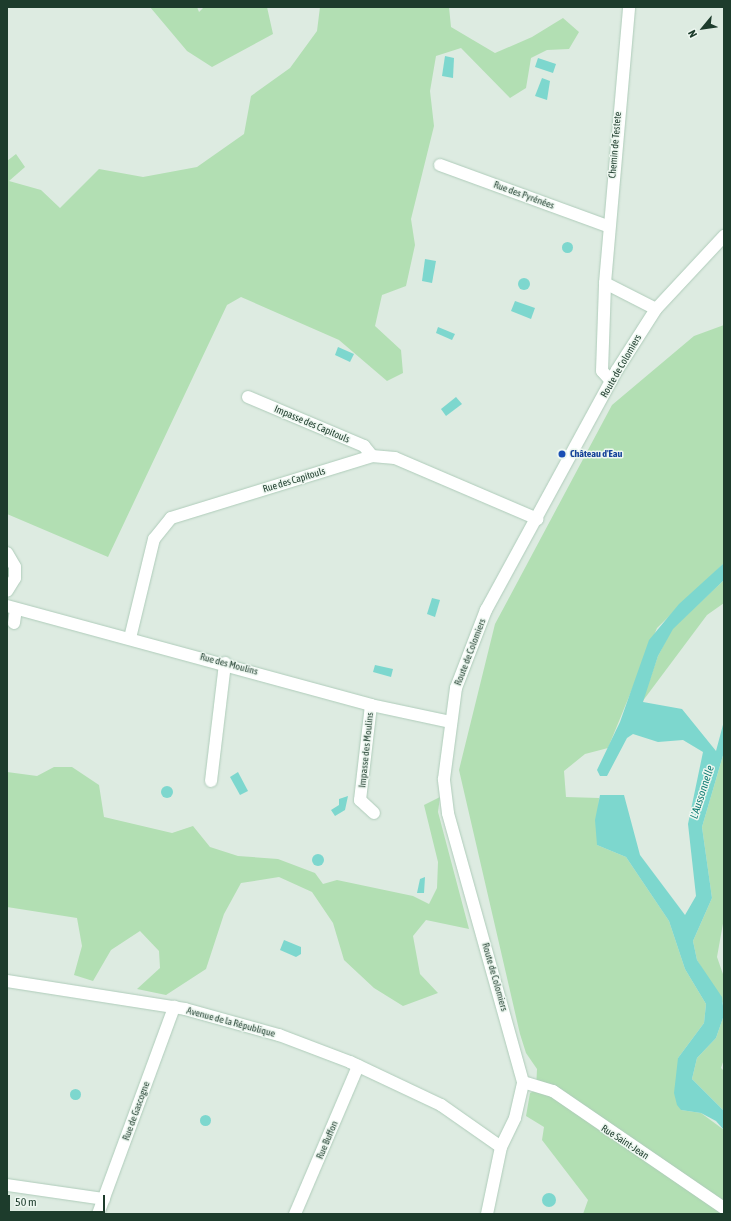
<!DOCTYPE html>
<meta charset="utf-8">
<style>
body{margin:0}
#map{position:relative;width:731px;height:1221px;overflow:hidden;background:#ddebe1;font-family:"Asap Condensed",sans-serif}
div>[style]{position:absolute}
.green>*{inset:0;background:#b2dfb3}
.water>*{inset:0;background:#7dd7ce}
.round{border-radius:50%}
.roads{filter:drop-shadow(0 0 1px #afccba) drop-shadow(0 0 1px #afccba)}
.street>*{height:12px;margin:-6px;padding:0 6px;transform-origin:6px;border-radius:6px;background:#fff}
.secondary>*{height:12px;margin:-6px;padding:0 6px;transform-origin:6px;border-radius:6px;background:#fff}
.dots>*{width:11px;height:11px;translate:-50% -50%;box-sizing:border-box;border:2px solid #edf7f0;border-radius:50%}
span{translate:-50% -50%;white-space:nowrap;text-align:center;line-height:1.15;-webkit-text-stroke:3px #edf7f0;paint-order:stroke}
.street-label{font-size:10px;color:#1d3c2c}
.transit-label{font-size:10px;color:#164399;font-weight:700}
.left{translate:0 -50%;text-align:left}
.water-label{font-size:11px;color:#117d74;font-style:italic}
.frame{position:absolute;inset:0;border:8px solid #1d3c2c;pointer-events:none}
.north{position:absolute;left:683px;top:8px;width:40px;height:40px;-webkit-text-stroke:3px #edf7f0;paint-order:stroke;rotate:241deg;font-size:11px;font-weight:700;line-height:16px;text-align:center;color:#1d3c2c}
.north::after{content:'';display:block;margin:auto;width:14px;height:18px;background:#1d3c2c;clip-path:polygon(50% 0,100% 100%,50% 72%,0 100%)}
.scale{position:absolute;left:8px;top:1195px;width:97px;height:18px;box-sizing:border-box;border:2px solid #1d3c2c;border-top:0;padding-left:5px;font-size:12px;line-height:14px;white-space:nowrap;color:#1d3c2c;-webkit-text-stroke:3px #edf7f0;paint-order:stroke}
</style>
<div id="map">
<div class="green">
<div style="clip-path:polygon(150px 7px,197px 7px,199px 12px,204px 7px,267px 7px,273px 34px,212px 67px,187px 51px)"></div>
<div style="clip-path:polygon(320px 7px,449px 7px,451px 27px,495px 53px,532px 37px,563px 18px,579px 32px,569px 49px,547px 50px,531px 58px,526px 88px,510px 98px,461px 48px,436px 56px,430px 91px,434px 126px,411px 219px,415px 245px,406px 286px,382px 295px,375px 326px,401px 350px,403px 373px,387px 381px,339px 340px,241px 297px,227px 305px,108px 557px,7px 514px,7px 161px,16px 154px,25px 167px,9px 181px,41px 190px,60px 208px,99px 169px,143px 177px,197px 167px,244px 134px,251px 96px,290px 68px,317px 31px)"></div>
<div style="clip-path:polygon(724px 325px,724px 563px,657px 628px,608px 748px,585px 754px,564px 771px,566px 797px,599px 798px,597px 845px,626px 857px,669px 921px,685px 969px,706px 1004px,704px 1023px,678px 1058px,681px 1110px,701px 1113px,724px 1130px,724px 1214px,583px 1214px,588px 1200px,542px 1140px,544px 1127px,526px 1116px,530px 1093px,536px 1090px,537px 1069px,526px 1053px,520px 1034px,459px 770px,495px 624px,612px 405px,694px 336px)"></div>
<div style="clip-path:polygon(724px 580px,724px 603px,707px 615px,642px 702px,658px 656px,672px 629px)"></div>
<div style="clip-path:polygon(724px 752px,724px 918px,717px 957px,724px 977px,724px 1005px,697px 960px,693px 941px,712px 898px,702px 827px)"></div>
<div style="clip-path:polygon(54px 767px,72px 767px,99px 785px,104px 817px,172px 833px,193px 826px,210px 847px,238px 856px,278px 859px,315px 873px,323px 884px,337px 880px,413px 896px,429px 904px,437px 888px,438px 862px,424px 805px,440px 797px,438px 812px,469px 929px,426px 920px,413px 936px,420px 974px,438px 993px,403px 1006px,374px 988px,344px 960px,333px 923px,312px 892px,279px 877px,241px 883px,224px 914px,206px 969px,166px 995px,137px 989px,160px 968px,159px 951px,140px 931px,111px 950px,93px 981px,74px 975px,82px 946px,77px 918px,7px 907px,7px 772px,37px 776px)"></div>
<div style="clip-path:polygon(724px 1015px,724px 1059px,721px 1068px,724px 1071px,724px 1111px,692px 1079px,697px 1058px,716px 1038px)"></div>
</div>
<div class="water">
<div style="clip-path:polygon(445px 56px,454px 58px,453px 78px,442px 76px)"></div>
<div style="clip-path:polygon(538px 58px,556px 64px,553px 73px,535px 67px)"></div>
<div style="clip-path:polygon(542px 78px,550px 81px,547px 100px,535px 96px)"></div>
<div class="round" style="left:561.5px;top:241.5px;width:11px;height:11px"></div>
<div style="clip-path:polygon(425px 259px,436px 261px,432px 283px,422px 281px)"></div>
<div class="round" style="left:518px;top:278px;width:12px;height:12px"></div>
<div style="clip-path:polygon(515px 301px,535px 308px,531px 319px,511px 311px)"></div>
<div style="clip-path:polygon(438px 327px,455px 334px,452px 340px,436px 333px)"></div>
<div style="clip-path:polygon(338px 347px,354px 354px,350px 362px,335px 355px)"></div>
<div style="clip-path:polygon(456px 397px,462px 404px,446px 416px,441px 409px)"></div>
<div style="clip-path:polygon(724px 563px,724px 580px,673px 629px,658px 656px,643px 702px,682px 709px,716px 751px,724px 721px,724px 752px,702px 827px,712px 898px,693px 941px,697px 960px,722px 997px,724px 1015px,716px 1038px,697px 1058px,692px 1079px,724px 1111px,724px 1130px,716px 1121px,701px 1113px,681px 1110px,677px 1105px,674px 1093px,678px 1058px,704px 1023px,706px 1004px,685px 969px,669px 921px,626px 857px,597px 845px,595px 820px,600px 795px,624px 795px,640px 855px,685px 915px,696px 896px,688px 824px,703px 752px,683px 740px,658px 742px,633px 734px,627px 738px,607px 776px,600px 776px,597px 770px,620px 722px,649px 640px,679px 604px)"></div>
<div style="clip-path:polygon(432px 598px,440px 600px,435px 617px,427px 614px)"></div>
<div style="clip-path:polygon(375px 665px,393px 669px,391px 677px,373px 672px)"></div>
<div style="clip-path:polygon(238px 772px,248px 791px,240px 795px,230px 777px)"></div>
<div class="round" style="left:161px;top:786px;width:12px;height:12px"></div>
<div style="clip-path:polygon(348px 796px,345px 810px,335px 816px,331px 810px,339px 805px,339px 799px)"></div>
<div class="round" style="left:312px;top:854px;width:12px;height:12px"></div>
<div style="clip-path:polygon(425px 877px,424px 893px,417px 893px,420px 879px)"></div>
<div style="clip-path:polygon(284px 940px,301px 947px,301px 954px,296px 957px,280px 950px)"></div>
<div class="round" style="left:69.5px;top:1088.5px;width:11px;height:11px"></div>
<div class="round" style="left:199.5px;top:1114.5px;width:11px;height:11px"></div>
<div class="round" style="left:542px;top:1193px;width:14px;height:14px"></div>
</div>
<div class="roads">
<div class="street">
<div style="left:440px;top:165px;width:179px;rotate:20deg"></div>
<div style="left:605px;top:283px;width:277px;rotate:-85deg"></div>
<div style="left:611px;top:381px;width:13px;rotate:-132deg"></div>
<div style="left:602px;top:371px;width:88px;rotate:-88deg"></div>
<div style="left:605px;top:283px;width:57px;rotate:27deg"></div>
<div style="left:248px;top:397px;width:126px;rotate:22.9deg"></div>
<div style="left:364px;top:446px;width:13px;rotate:51deg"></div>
<div style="left:7px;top:553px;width:16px;rotate:60deg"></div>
<div style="left:15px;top:567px;width:11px;rotate:90deg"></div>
<div style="left:15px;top:578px;width:15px;rotate:122deg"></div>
<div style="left:7px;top:606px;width:377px;rotate:15.2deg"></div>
<div style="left:371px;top:705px;width:82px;rotate:12deg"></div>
<div style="left:14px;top:623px;width:14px;rotate:-82deg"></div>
<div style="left:130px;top:638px;width:102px;rotate:-76.4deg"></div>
<div style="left:154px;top:539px;width:27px;rotate:-51deg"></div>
<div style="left:171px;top:518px;width:210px;rotate:-17.1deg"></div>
<div style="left:372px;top:456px;width:23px;rotate:5deg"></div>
<div style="left:395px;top:458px;width:155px;rotate:23.2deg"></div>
<div style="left:371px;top:705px;width:96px;rotate:96.6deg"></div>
<div style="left:360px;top:800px;width:19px;rotate:43deg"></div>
<div style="left:211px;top:781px;width:119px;rotate:-83.2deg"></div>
<div style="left:523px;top:1082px;width:31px;rotate:17deg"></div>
<div style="left:553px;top:1091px;width:207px;rotate:34.4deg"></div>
<div style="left:7px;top:1185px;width:98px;rotate:8.2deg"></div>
<div style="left:98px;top:1214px;width:221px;rotate:-69.8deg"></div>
<div style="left:295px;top:1214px;width:161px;rotate:-66.9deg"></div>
</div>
<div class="secondary">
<div style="left:7px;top:981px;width:180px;rotate:8.9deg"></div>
<div style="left:185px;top:1009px;width:98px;rotate:15.5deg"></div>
<div style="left:279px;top:1035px;width:76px;rotate:20.8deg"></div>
<div style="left:350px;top:1062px;width:101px;rotate:25.3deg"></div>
<div style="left:441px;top:1105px;width:73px;rotate:35deg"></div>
<div style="left:487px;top:1214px;width:68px;rotate:-78.2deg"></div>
<div style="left:501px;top:1147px;width:32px;rotate:-64deg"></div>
<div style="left:515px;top:1118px;width:37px;rotate:-77deg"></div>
<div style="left:523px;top:1082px;width:279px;rotate:-105.6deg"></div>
<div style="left:448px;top:813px;width:34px;rotate:-97deg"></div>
<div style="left:444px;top:779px;width:92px;rotate:-82.5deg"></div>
<div style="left:456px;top:688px;width:84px;rotate:-69deg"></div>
<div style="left:486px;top:610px;width:273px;rotate:-61.4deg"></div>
<div style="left:617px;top:370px;width:72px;rotate:-57.4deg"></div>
<div style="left:656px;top:309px;width:100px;rotate:-47deg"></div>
</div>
</div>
<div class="dots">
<div style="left:562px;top:454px;background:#1a4fb4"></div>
</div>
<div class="street-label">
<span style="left:615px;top:145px;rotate:-85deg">Chemin de Testete</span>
<span style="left:524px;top:195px;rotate:20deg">Rue des Pyrénées</span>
<span style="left:621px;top:366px;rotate:-60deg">Route de Colomiers</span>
<span style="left:312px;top:424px;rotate:23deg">Impasse des Capitouls</span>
<span style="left:294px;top:480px;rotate:-17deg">Rue des Capitouls</span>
<span style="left:470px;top:652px;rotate:-69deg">Route de Colomiers</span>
<span style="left:229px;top:664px;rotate:15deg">Rue des Moulins</span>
<span style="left:366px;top:750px;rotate:-84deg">Impasse des Moulins</span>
<span style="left:495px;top:977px;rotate:74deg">Route de Colomiers</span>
<span style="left:231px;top:1022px;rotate:15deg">Avenue de la République</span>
<span style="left:136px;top:1111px;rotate:-70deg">Rue de Gascogne</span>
<span style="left:327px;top:1140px;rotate:-67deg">Rue Buffon</span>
<span style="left:625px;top:1142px;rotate:33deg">Rue Saint-Jean</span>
</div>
<div class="transit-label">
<span class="left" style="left:570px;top:454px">Château d'Eau</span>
</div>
<div class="water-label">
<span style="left:702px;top:792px;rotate:-72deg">L'Aussonnelle</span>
</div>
<div class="frame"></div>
<div class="north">N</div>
<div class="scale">50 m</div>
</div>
